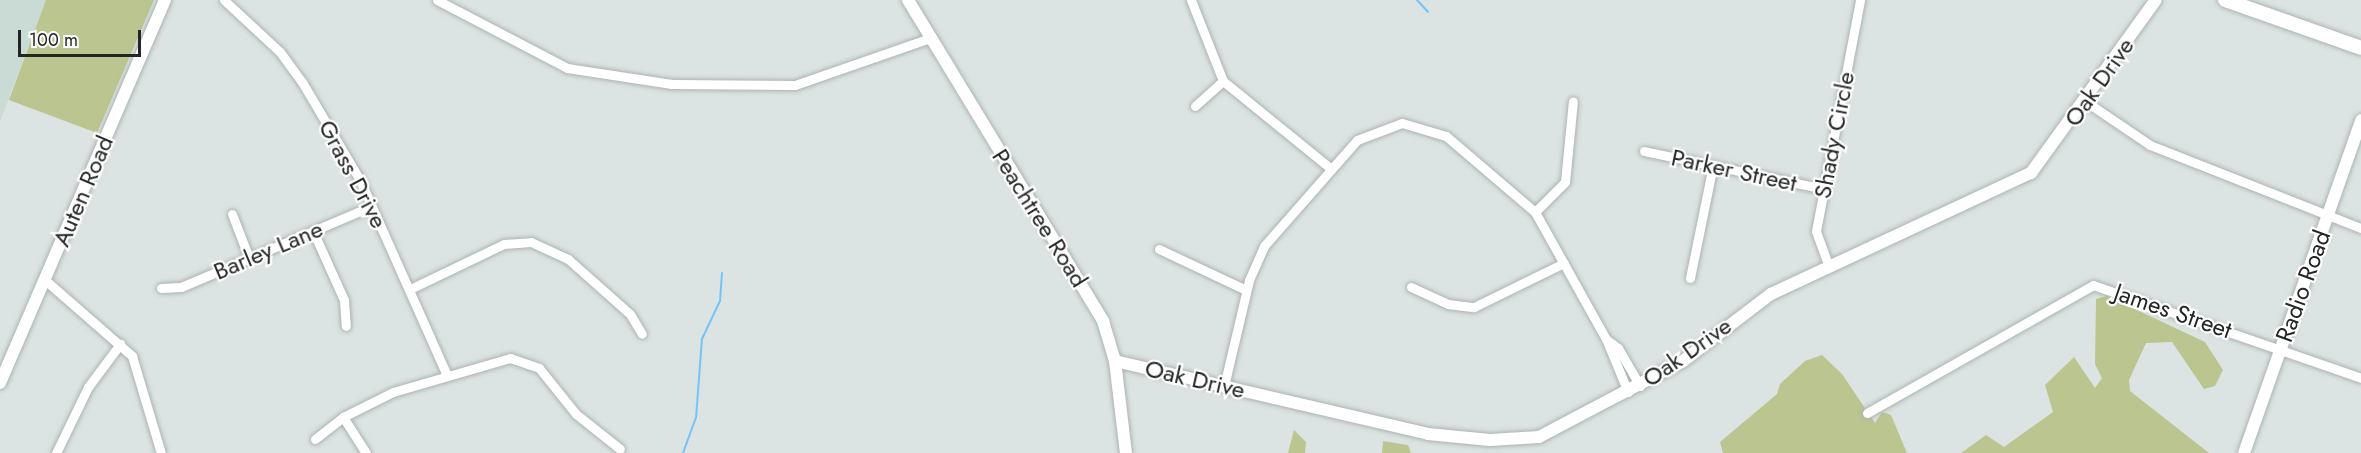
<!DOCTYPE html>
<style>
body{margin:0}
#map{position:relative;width:2361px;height:453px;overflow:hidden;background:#dbe4e2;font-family:Jost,sans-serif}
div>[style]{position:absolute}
.built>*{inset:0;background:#cadbd6}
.green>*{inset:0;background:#bac590}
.stream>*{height:2px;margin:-1px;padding:0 1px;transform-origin:1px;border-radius:1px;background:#74c3fa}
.roads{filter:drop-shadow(0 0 2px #acb4b2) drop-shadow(0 0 2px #acb4b2)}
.minor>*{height:9px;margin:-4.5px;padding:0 4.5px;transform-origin:4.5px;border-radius:4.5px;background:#fff}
.tertiary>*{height:12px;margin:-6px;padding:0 6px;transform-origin:6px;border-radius:6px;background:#fff}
.secondary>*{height:14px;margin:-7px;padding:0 7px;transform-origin:7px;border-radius:7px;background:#fff}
span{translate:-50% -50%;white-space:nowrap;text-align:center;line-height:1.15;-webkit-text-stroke:4.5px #fff;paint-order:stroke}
.street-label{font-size:24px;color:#232625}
.scale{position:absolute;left:18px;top:30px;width:123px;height:27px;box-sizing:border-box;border:3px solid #232625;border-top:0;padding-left:8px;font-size:18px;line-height:21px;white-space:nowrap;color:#232625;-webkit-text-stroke:4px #fff;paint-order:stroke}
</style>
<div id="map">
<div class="built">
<div style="clip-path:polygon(0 0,46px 0,0 122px)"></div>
</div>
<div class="green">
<div style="clip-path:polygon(46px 0,154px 0,97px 133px,9px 100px)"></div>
<div style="clip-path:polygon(2107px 296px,2205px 342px,2223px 370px,2215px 386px,2204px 389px,2172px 342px,2146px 343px,2129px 380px,2130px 391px,2209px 453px,1961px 453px,1986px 435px,2004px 447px,2053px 412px,2045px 385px,2074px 357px,2095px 388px,2102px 378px,2095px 364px,2096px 299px)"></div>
<div style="clip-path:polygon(1822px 355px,1842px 374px,1875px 423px,1882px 412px,1891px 415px,1907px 453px,1723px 453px,1720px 442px,1777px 394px,1780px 384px,1805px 361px)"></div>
<div style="clip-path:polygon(1294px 430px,1306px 442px,1305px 453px,1288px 453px)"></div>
<div style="clip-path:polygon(1383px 441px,1408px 445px,1411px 453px,1382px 453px)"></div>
</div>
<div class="stream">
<div style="left:1417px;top:0;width:16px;rotate:47deg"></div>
<div style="left:683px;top:453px;width:37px;rotate:-70deg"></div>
<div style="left:696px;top:418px;width:79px;rotate:-85.7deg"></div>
<div style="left:702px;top:339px;width:42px;rotate:-64.7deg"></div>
<div style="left:720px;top:301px;width:28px;rotate:-86deg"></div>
</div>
<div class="roads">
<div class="minor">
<div style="left:224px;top:0;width:76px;rotate:42.9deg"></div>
<div style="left:280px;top:52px;width:37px;rotate:54deg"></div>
<div style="left:302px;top:82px;width:114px;rotate:59.4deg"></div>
<div style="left:360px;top:180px;width:211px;rotate:66deg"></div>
<div style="left:437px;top:0;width:147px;rotate:27.6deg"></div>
<div style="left:567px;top:68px;width:106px;rotate:8.7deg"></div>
<div style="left:672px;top:84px;width:123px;rotate:0.5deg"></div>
<div style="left:795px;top:85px;width:140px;rotate:-19.2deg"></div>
<div style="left:1191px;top:0;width:87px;rotate:68.4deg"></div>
<div style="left:1223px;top:81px;width:138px;rotate:39.1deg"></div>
<div style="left:2085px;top:101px;width:78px;rotate:34.1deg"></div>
<div style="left:2150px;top:145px;width:227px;rotate:21.5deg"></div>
<div style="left:1195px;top:106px;width:38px;rotate:-42deg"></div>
<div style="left:1644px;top:151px;width:184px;rotate:11.9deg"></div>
<div style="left:1535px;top:212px;width:42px;rotate:-45deg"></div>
<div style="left:1565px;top:182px;width:81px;rotate:-84.4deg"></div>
<div style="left:232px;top:214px;width:47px;rotate:68.9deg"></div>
<div style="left:313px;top:231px;width:76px;rotate:65.8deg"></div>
<div style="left:344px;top:300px;width:26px;rotate:86deg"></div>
<div style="left:1159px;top:249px;width:96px;rotate:25.2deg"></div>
<div style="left:1829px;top:267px;width:38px;rotate:-110deg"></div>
<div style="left:1816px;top:231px;width:235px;rotate:-79.2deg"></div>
<div style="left:1690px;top:278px;width:115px;rotate:-78.5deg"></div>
<div style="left:45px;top:280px;width:116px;rotate:41.1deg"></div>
<div style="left:132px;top:356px;width:101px;rotate:73.4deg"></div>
<div style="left:1411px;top:287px;width:41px;rotate:24.7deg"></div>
<div style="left:1448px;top:304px;width:26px;rotate:7deg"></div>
<div style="left:1474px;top:307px;width:100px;rotate:-26.1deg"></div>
<div style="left:161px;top:288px;width:20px;rotate:-3deg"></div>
<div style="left:181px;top:287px;width:207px;rotate:-23deg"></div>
<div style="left:410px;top:289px;width:104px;rotate:-25.6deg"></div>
<div style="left:504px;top:244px;width:27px;rotate:-4deg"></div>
<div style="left:531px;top:242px;width:41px;rotate:24.7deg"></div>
<div style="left:568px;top:259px;width:83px;rotate:41.6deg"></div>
<div style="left:630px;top:314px;width:23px;rotate:59deg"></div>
<div style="left:1224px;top:386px;width:109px;rotate:-76.7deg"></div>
<div style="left:1249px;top:280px;width:37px;rotate:-66deg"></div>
<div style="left:1264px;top:246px;width:141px;rotate:-48.7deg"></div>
<div style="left:1357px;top:140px;width:48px;rotate:-20.7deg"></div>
<div style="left:1402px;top:123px;width:46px;rotate:16.5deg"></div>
<div style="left:1446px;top:136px;width:117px;rotate:40.5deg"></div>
<div style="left:1535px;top:212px;width:145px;rotate:60.8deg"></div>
<div style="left:1628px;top:392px;width:57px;rotate:-112.5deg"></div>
<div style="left:1606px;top:339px;width:15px;rotate:37deg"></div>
<div style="left:1618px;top:348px;width:44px;rotate:59.9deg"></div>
<div style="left:1867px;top:413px;width:260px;rotate:-29.5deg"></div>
<div style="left:2093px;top:285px;width:284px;rotate:19.1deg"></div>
<div style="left:343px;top:417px;width:43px;rotate:57.4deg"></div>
<div style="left:315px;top:439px;width:36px;rotate:-38deg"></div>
<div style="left:343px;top:417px;width:56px;rotate:-26.6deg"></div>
<div style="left:393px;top:392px;width:122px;rotate:-16.2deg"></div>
<div style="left:510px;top:358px;width:31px;rotate:19deg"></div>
<div style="left:539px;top:368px;width:59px;rotate:51.2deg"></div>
<div style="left:576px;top:414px;width:56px;rotate:38.5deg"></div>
<div style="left:56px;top:453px;width:73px;rotate:-64.1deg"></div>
<div style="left:88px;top:387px;width:54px;rotate:-53.3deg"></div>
</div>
<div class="tertiary">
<div style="left:908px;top:0;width:376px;rotate:58.7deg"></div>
<div style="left:1103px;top:321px;width:42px;rotate:73.3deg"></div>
<div style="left:1115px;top:361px;width:93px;rotate:83.2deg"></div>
<div style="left:1115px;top:361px;width:321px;rotate:13.1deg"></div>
<div style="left:1428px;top:434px;width:62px;rotate:5.5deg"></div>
<div style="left:1490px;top:440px;width:49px;rotate:-3.5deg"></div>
<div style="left:1539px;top:437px;width:163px;rotate:-27.8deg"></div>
<div style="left:1683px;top:361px;width:111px;rotate:-37.3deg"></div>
<div style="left:1771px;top:294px;width:287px;rotate:-25deg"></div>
<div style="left:2031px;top:173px;width:213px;rotate:-54.2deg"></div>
<div style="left:0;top:383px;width:417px;rotate:-66.7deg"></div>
<div style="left:2244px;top:453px;width:353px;rotate:-70.6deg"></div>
</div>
<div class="secondary">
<div style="left:2225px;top:0;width:144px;rotate:19.4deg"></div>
</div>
</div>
<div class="street-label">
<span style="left:2099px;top:82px;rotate:-55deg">Oak Drive</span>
<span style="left:1834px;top:135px;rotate:-79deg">Shady Circle</span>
<span style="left:1734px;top:170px;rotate:12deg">Parker Street</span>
<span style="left:353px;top:174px;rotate:62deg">Grass Drive</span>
<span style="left:83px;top:191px;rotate:-67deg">Auten Road</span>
<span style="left:1040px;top:218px;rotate:58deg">Peachtree Road</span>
<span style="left:268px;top:250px;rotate:-23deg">Barley Lane</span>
<span style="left:2303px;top:286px;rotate:-70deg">Radio Road</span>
<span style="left:2173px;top:311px;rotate:19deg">James Street</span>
<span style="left:1687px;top:352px;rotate:-35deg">Oak Drive</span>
<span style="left:1195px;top:379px;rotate:13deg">Oak Drive</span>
</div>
<div class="scale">100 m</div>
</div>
